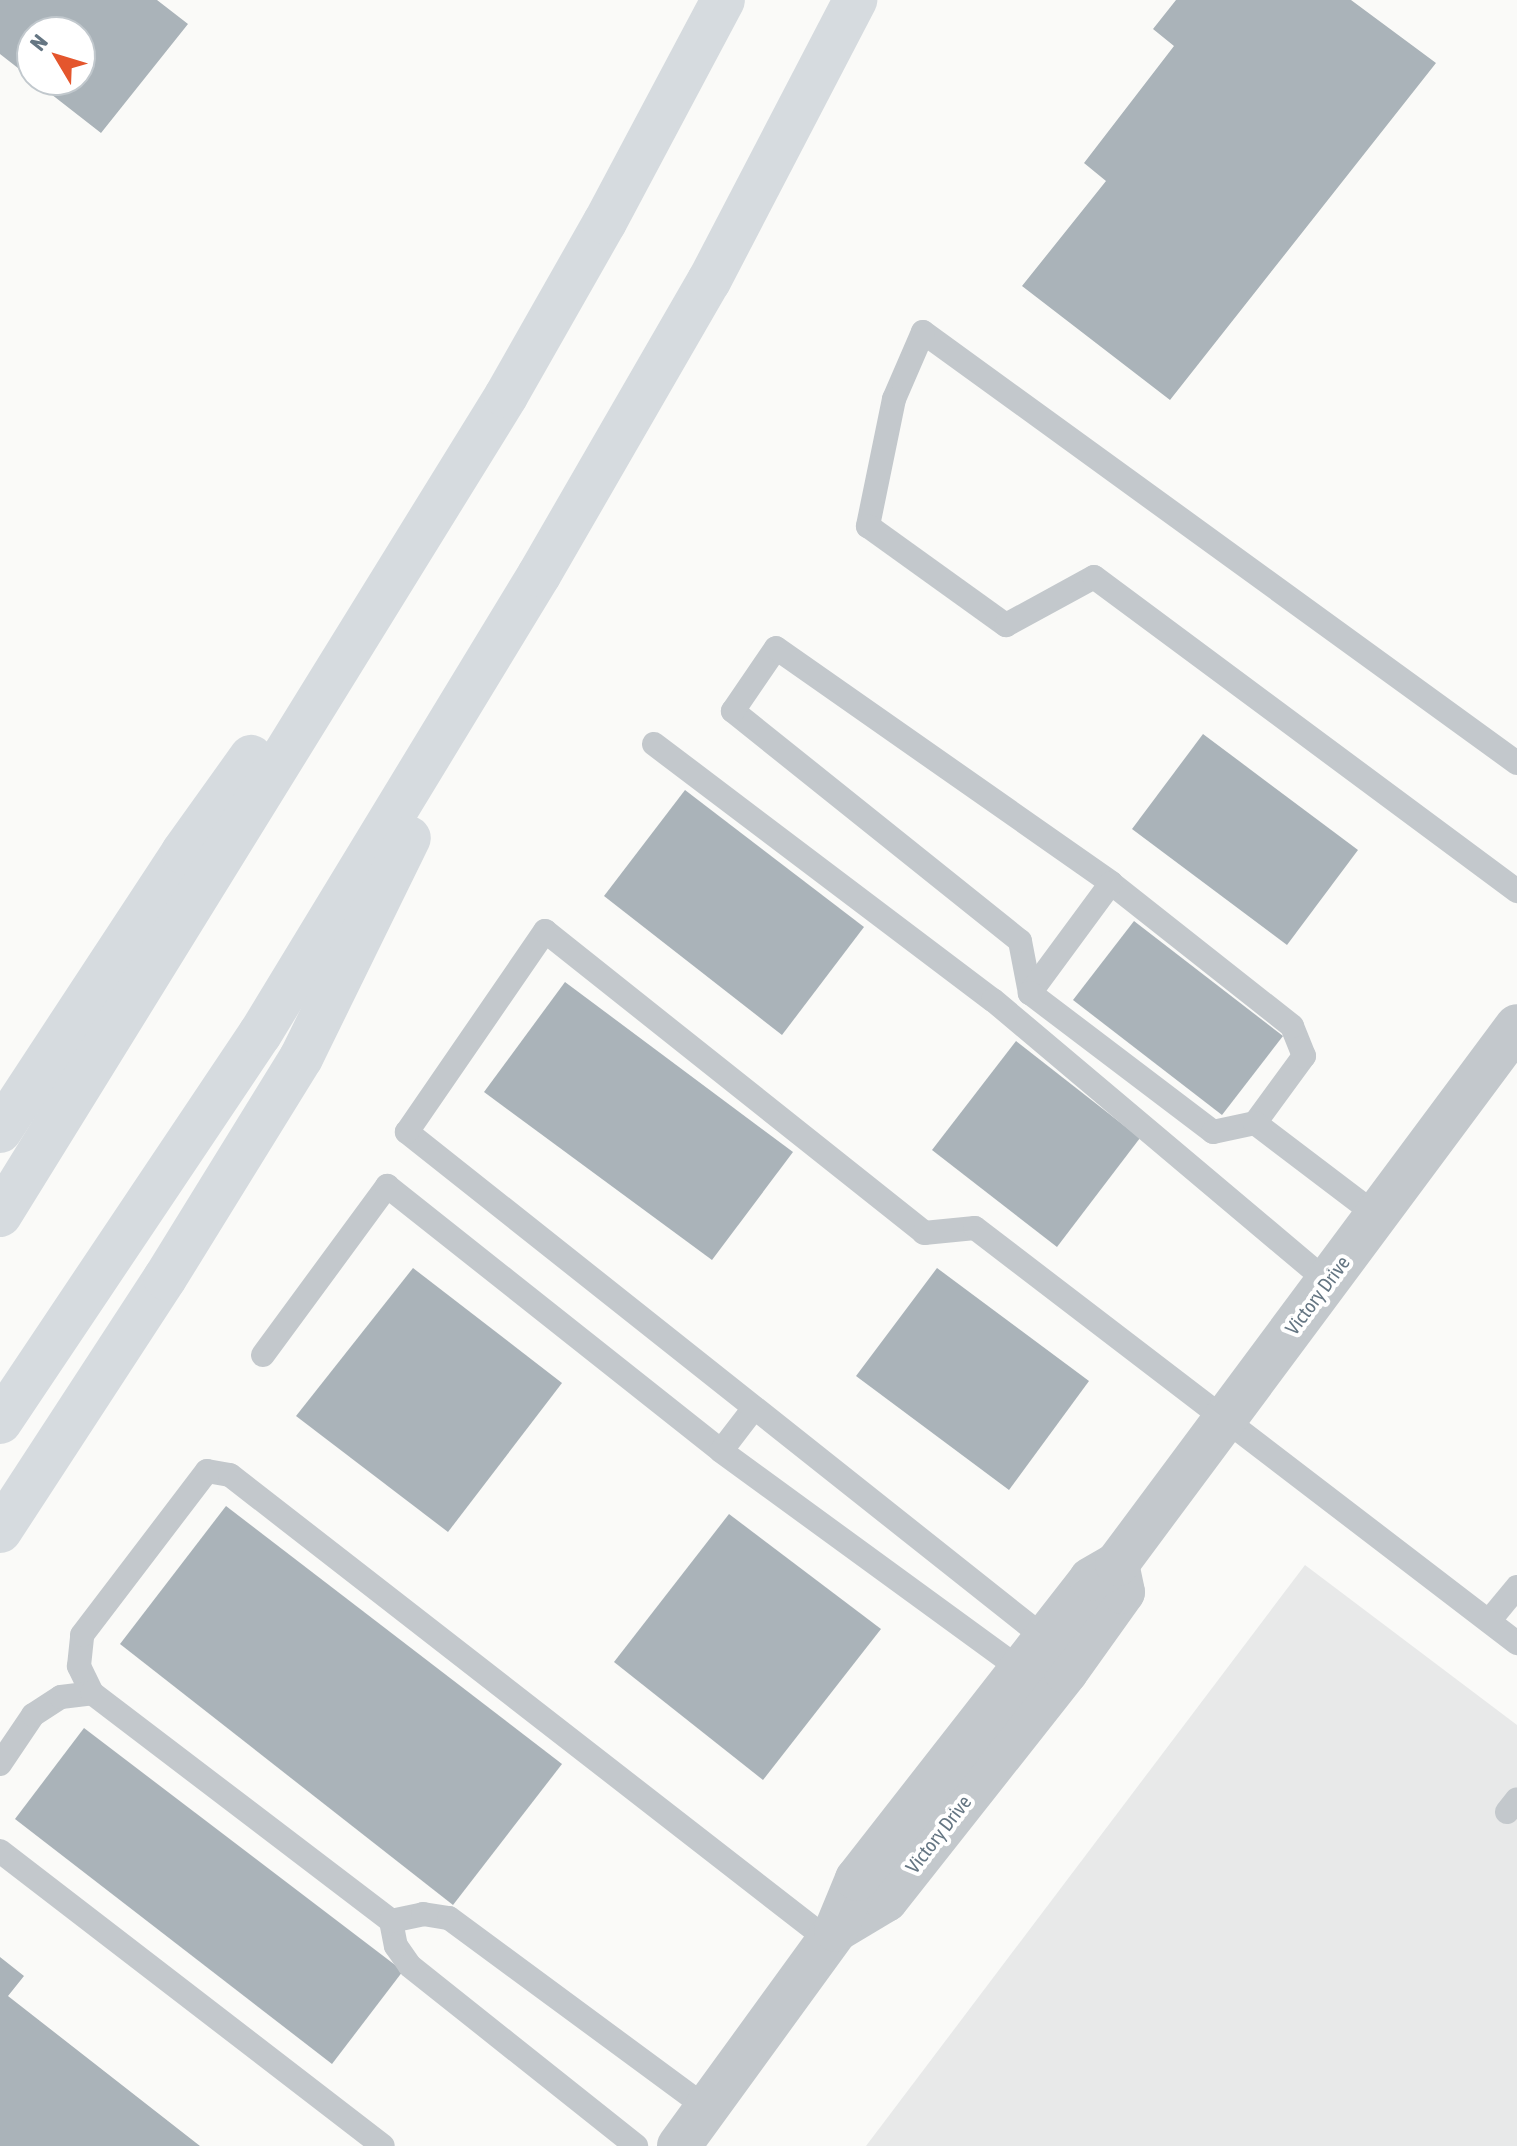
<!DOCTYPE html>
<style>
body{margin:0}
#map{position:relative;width:1517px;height:2146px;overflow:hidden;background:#fafaf8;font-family:"Asap Condensed",sans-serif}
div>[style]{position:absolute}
.built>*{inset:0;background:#e8e9e9}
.building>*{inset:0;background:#aab3b9}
.service>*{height:24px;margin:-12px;padding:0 12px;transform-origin:12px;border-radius:12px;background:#c3c8cc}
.minor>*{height:44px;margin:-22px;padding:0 22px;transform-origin:22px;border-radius:22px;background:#c3c8cc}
.motorway>*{height:44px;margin:-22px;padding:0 22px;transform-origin:22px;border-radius:22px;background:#d6dbdf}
span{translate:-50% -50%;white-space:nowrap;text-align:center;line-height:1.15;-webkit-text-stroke:8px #fff;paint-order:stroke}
.street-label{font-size:20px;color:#657683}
.north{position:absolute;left:16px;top:16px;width:80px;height:80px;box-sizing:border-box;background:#fff;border:2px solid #c1c8cd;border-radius:50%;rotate:308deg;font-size:22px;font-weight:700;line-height:32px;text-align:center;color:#657683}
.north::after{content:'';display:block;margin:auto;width:28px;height:36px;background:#e4562d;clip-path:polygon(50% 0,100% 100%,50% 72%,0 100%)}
</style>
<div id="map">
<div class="built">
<div style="clip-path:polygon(1305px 1565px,1517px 1725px,1517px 2146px,866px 2146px)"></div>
</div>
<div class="building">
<div style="clip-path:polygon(0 0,157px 0,188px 24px,101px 133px,33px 80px,80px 80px,80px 32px,32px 32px,32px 79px,0 54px)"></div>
<div style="clip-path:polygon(1176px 0,1351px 0,1436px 63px,1170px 400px,1022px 286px,1106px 181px,1084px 163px,1174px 46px,1153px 29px)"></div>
<div style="clip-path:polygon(1203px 734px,1358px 850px,1287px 945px,1132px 829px)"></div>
<div style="clip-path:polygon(685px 790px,864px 927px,782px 1035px,604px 896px)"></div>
<div style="clip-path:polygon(1134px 921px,1283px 1036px,1222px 1115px,1073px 1000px)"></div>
<div style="clip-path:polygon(565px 982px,793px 1152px,712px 1260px,484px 1092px)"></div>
<div style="clip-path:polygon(1016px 1041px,1140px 1138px,1057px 1247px,932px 1150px)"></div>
<div style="clip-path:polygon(413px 1268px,562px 1383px,448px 1532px,296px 1416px)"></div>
<div style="clip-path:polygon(937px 1268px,1089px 1381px,1009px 1490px,856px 1376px)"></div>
<div style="clip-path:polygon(226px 1506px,562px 1764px,453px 1905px,120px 1644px)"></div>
<div style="clip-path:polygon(729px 1514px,881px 1629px,763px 1780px,614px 1662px)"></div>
<div style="clip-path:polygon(84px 1728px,403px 1971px,332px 2064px,15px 1819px)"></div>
<div style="clip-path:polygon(0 1957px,24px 1976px,8px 1996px,200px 2146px,0 2146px)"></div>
</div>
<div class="service">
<div style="left:654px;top:744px;width:425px;rotate:37.1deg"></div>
<div style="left:993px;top:1000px;width:436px;rotate:40.1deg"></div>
<div style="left:1517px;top:763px;width:734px;rotate:-144.04deg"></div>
<div style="left:923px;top:332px;width:73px;rotate:113.4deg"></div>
<div style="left:894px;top:399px;width:130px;rotate:101.6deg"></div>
<div style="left:868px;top:526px;width:170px;rotate:35.7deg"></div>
<div style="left:1006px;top:625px;width:100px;rotate:-28.6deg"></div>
<div style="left:1094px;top:577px;width:527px;rotate:36.59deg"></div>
<div style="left:1030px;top:993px;width:53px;rotate:-100.9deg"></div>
<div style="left:1020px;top:941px;width:368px;rotate:-141.3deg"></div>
<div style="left:733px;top:711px;width:76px;rotate:-55.7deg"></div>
<div style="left:776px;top:648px;width:409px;rotate:35deg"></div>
<div style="left:1255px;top:1123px;width:83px;rotate:-53.8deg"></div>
<div style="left:1304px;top:1056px;width:32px;rotate:-112deg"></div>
<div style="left:1292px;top:1026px;width:231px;rotate:-141.7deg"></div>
<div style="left:1111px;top:883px;width:137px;rotate:126.4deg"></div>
<div style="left:1030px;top:993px;width:230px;rotate:37.2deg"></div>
<div style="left:1213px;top:1132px;width:43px;rotate:-12.1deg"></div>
<div style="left:1255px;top:1123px;width:152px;rotate:37.2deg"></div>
<div style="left:263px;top:1355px;width:210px;rotate:-53.7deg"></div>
<div style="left:387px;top:1186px;width:426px;rotate:38.4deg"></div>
<div style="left:754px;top:1408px;width:54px;rotate:127.5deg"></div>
<div style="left:721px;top:1451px;width:371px;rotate:36.1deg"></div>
<div style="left:1489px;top:1621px;width:44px;rotate:-50.5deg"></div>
<div style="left:1046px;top:1639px;width:816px;rotate:-141.57deg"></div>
<div style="left:407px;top:1132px;width:244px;rotate:-55.5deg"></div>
<div style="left:545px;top:931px;width:485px;rotate:38.5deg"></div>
<div style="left:924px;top:1233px;width:51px;rotate:-5.6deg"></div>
<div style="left:975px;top:1228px;width:683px;rotate:37.44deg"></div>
<div style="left:92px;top:1693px;width:30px;rotate:-116deg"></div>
<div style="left:79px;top:1666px;width:31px;rotate:-84deg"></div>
<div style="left:82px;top:1635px;width:206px;rotate:-52.7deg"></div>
<div style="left:207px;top:1471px;width:23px;rotate:10deg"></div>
<div style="left:230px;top:1475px;width:758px;rotate:37.87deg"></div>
<div style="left:0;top:1764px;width:59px;rotate:-56deg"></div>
<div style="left:33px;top:1715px;width:33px;rotate:-33deg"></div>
<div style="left:61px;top:1697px;width:31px;rotate:-7deg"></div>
<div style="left:92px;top:1693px;width:376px;rotate:37.3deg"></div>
<div style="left:391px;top:1921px;width:25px;rotate:79deg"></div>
<div style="left:396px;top:1946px;width:24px;rotate:55deg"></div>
<div style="left:410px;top:1966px;width:289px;rotate:38.5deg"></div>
<div style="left:1507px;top:1812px;width:16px;rotate:-52deg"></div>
<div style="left:0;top:1851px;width:483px;rotate:37.6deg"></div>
<div style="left:391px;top:1921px;width:33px;rotate:-12deg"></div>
<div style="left:423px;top:1914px;width:26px;rotate:9deg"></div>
<div style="left:449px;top:1918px;width:320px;rotate:36.4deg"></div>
</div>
<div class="minor">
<div style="left:836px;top:1930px;width:58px;rotate:-31deg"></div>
<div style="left:886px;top:1900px;width:290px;rotate:-51.7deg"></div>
<div style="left:1066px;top:1672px;width:98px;rotate:-54.5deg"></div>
<div style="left:1123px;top:1592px;width:29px;rotate:-102deg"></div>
<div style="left:679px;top:2146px;width:267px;rotate:-54deg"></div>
<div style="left:836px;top:1930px;width:55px;rotate:-67.6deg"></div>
<div style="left:857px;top:1879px;width:380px;rotate:-52deg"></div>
<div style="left:1091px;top:1579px;width:30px;rotate:-30deg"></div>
<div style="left:1117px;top:1564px;width:670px;rotate:-53.37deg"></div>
</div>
<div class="motorway">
<div style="left:0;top:1131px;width:334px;rotate:-56.7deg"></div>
<div style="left:183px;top:852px;width:117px;rotate:-54.4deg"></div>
<div style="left:0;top:1215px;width:963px;rotate:-58.29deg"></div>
<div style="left:506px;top:396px;width:200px;rotate:-60.4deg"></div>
<div style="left:605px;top:222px;width:251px;rotate:-62deg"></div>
<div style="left:0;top:1422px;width:467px;rotate:-56.2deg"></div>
<div style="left:260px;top:1034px;width:537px;rotate:-58.71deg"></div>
<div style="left:539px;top:575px;width:340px;rotate:-60deg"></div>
<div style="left:709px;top:281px;width:317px;rotate:-62.5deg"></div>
<div style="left:0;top:1531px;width:302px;rotate:-56.9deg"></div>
<div style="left:165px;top:1278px;width:259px;rotate:-58.3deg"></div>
<div style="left:301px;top:1058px;width:245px;rotate:-63.9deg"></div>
</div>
<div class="street-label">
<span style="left:1317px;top:1295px;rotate:-53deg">Victory Drive</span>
<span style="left:938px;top:1834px;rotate:-52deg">Victory Drive</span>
</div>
<div class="north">N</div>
</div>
